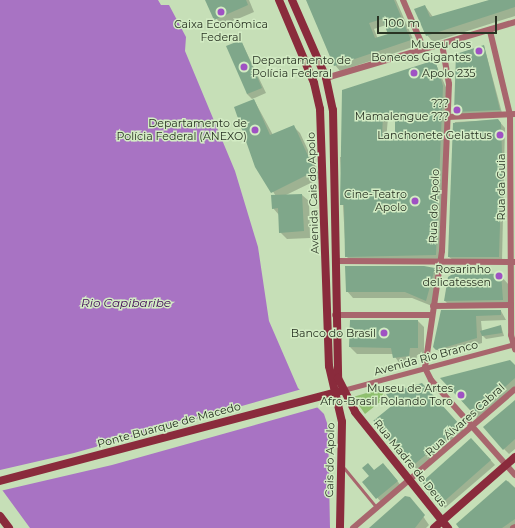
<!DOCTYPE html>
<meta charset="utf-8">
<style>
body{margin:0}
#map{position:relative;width:515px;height:528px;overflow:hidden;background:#c6dfb7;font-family:Montserrat,sans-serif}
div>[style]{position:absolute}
.green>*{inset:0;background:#8fbf6f}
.water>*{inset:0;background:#a873c3}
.pier>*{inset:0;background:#c6dfb7}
.shadow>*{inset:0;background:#0003}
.building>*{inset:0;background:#7fa78a}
.service>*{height:3px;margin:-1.5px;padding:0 1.5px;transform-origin:1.5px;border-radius:1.5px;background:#a8666d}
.pedestrian>*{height:5px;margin:-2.5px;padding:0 2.5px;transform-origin:2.5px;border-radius:2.5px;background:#a8666d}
.minor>*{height:6px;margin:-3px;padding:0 3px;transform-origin:3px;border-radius:3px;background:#a8666d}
.secondary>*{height:8px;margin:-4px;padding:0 4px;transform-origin:4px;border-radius:4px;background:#8a2b3c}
.dots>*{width:11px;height:11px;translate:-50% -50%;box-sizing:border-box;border:2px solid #d3ecc4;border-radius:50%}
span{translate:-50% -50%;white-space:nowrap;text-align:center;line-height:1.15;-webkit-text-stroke:3px #d3ecc4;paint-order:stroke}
.poi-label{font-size:11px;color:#293323}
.right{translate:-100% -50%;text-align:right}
.left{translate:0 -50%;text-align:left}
.street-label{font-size:11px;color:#293323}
.water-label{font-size:12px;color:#420d57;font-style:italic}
.scale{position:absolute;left:377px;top:16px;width:120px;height:18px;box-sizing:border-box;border:2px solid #293323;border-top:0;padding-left:5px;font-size:12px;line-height:14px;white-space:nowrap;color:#293323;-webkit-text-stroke:3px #d3ecc4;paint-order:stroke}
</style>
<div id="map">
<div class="green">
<div style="clip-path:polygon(380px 389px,386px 397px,365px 414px,353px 397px)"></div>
</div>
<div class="water">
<div style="clip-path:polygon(0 0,158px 0,161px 5px,169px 5px,186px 37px,185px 51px,235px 171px,258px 247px,269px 321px,298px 388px,324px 414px,328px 426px,330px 528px,30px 528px,0 487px)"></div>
</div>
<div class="pier">
<div style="clip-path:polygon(302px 389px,319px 407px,112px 465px,0 491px,0 470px,74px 453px)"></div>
</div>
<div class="shadow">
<div style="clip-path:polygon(206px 0,249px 0,254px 12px,221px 26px)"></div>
<div style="clip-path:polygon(evenodd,307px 0,396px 0,416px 46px,340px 71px,335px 65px,307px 0,386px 25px,390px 35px,378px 39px,374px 29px,386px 25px)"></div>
<div style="clip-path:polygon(491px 0,515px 0,515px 16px,433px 42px,427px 35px,425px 6px,433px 17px)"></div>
<div style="clip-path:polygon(241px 41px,266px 93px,252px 99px,247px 94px)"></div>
<div style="clip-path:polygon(484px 46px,502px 113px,458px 115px,455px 112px)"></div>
<div style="clip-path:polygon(evenodd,435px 62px,448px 92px,440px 259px,351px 261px,346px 256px,340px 157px,344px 157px,343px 91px,435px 62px,388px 118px,396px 118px,396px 140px,386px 140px,388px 118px)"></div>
<div style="clip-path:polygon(254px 100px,273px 135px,293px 126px,300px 133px,321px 178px,286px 195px,302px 195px,309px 201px,310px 238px,287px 239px,280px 232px,279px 215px,273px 208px,276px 196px,256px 167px)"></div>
<div style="clip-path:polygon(498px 120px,505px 128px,502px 261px,453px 260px,449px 257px,455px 122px)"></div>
<div style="clip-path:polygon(435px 269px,441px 275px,432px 306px,412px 298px,353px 298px,347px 291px)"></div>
<div style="clip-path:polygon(499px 274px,509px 285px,509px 306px,452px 308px,445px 301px,449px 277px)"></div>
<div style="clip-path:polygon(442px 311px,501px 311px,506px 320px,481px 321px,482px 331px,501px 326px,504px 336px,486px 339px,482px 335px,482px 343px,443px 355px,434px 347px)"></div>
<div style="clip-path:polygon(417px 320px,424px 327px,424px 354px,417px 355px,416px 362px,400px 364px,393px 354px,357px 354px,350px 347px)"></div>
<div style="clip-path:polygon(515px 367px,515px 386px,477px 418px,442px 379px)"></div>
<div style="clip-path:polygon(427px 390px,465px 432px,416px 471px,410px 465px)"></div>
<div style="clip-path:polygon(515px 401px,515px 449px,509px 454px,504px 449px)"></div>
<div style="clip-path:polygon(475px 443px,495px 465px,445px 508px,441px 504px)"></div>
<div style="clip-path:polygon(388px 469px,402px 487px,382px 503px,363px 482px,375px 471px)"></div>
<div style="clip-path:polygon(508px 481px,515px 488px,515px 528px,461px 528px,457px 524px)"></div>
<div style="clip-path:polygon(414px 503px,429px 525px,426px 528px,371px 528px)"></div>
</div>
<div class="building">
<div style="clip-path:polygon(205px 0,246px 0,248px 5px,214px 20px)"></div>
<div style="clip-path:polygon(evenodd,306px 0,394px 0,411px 40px,334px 66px,306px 0,382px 19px,388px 34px,375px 38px,369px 23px,382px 19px)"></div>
<div style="clip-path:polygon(489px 0,515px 0,515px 7px,426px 36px,414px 9px,425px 5px,430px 17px)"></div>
<div style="clip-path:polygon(241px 40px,262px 88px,247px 94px,226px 46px)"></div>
<div style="clip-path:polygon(484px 45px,500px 110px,454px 112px,456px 54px)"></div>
<div style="clip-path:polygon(evenodd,435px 60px,443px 86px,436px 255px,345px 257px,344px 205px,340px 205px,342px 90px,435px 60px,383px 113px,395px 113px,395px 139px,382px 139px,383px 113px)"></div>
<div style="clip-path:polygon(254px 99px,270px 135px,294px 125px,315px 171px,271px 193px,255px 167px,234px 107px)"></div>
<div style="clip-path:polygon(498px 119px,501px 123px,502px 156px,499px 257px,448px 257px,453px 123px)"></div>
<div style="clip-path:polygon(302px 194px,304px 231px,279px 233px,278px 208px,272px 209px,271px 195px)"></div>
<div style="clip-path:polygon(345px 266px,424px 266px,435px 268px,426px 301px,405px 292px,346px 292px)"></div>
<div style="clip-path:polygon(454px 273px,501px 274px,503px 300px,444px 301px,448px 277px)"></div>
<div style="clip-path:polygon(441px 310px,501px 310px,501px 315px,476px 316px,477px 338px,436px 350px,433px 347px)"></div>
<div style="clip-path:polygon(350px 320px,418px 320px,418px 348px,410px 348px,409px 356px,393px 358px,391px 348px,349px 347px)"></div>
<div style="clip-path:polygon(501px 325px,502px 333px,482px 336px,480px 331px)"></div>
<div style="clip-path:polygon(510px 360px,515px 365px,515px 378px,474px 414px,440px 378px)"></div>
<div style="clip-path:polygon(422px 383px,461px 426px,411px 467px,373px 421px,394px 404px,386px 394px)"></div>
<div style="clip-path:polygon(515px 400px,515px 439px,503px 450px,483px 427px)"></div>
<div style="clip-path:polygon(471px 438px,491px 460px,440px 505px,422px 482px)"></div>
<div style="clip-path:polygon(368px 463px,374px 470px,383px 463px,398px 481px,376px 499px,362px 482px,369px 476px,362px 468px)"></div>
<div style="clip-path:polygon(506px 480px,515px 488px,515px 519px,502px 528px,459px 528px,456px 524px)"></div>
<div style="clip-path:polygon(405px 496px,410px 497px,425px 515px,415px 528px,369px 528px)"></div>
</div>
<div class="service">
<div style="left:344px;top:468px;width:52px;rotate:50.5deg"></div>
</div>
<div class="pedestrian">
<div style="left:343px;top:390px;width:178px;rotate:-15deg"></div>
</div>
<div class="minor">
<div style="left:403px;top:0;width:53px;rotate:66.8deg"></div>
<div style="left:490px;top:31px;width:86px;rotate:76.6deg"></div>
<div style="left:510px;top:115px;width:220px;rotate:89.7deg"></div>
<div style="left:511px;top:335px;width:15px;rotate:74deg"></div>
<div style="left:442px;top:44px;width:41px;rotate:80.1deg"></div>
<div style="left:449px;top:84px;width:167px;rotate:92.4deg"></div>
<div style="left:442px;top:251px;width:118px;rotate:98.3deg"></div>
<div style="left:425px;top:368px;width:13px;rotate:63deg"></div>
<div style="left:431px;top:380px;width:127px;rotate:48.5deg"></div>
<div style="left:326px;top:78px;width:197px;rotate:-16.5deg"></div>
<div style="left:447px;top:117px;width:68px;rotate:-2.5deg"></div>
<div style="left:336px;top:261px;width:179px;rotate:0.3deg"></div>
<div style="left:433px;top:306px;width:78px;rotate:-0.7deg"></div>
<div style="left:335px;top:315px;width:96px"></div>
<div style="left:353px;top:528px;width:213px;rotate:-40.6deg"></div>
<div style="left:513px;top:528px;width:2px;rotate:-27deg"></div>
</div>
<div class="secondary">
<div style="left:279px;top:0;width:90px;rotate:67.1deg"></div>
<div style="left:314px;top:83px;width:27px;rotate:77deg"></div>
<div style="left:320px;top:109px;width:257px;rotate:88deg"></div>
<div style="left:329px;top:366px;width:57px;rotate:76.9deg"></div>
<div style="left:342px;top:422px;width:106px;rotate:91.1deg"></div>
<div style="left:292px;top:0;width:85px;rotate:66.4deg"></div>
<div style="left:326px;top:78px;width:33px;rotate:78deg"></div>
<div style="left:333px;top:110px;width:268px;rotate:88.9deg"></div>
<div style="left:338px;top:378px;width:38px;rotate:63deg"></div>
<div style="left:355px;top:412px;width:149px;rotate:51.3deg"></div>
<div style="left:0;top:481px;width:352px;rotate:-14.8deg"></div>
<div style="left:0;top:516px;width:15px;rotate:53deg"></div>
<div style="left:434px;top:528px;width:108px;rotate:-41.2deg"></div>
</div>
<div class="dots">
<div style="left:221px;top:12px;background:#9f52c3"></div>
<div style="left:479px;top:51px;background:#9f52c3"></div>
<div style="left:244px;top:67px;background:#9f52c3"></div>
<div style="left:414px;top:73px;background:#9f52c3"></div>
<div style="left:457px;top:110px;background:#9f52c3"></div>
<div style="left:255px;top:130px;background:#9f52c3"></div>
<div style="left:500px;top:135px;background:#9f52c3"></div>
<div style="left:415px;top:201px;background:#9f52c3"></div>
<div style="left:499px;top:276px;background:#9f52c3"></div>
<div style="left:384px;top:333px;background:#9f52c3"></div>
<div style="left:461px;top:395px;background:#9f52c3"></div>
</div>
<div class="poi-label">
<span style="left:221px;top:31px">Caixa Econômica<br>Federal</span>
<span class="right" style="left:471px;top:51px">Museu dos<br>Bonecos Gigantes</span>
<span class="left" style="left:252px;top:67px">Departamento de<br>Polícia Federal</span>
<span class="left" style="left:422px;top:73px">Apolo 235</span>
<span class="right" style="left:449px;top:110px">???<br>Mamalengue ???</span>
<span class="right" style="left:247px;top:130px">Departamento de<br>Polícia Federal (ANEXO)</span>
<span class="right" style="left:492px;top:135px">Lanchonete Gelattus</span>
<span class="right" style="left:407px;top:201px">Cine-Teatro<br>Apolo</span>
<span class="right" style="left:491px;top:276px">Rosarinho<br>delicatessen</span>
<span class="right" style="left:376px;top:333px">Banco do Brasil</span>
<span class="right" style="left:453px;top:395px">Museu de Artes<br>Afro-Brasil Rolando Toro</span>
</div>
<div class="street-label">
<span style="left:501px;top:187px;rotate:-90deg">Rua da Guia</span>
<span style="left:313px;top:193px;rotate:-92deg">Avenida Cais do Apolo</span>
<span style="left:434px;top:206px;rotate:-88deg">Rua do Apolo</span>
<span style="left:426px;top:358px;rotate:-15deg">Avenida Rio Branco</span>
<span style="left:465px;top:420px;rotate:-42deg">Rua Álvares Cabral</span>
<span style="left:169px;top:425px;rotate:-15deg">Ponte Buarque de Macedo</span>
<span style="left:330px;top:460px;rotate:-89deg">Cais do Apolo</span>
<span style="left:410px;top:463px;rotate:51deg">Rua Madre de Deus</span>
</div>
<div class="water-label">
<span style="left:126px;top:303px">Rio Capibaribe</span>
</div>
<div class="scale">100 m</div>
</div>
